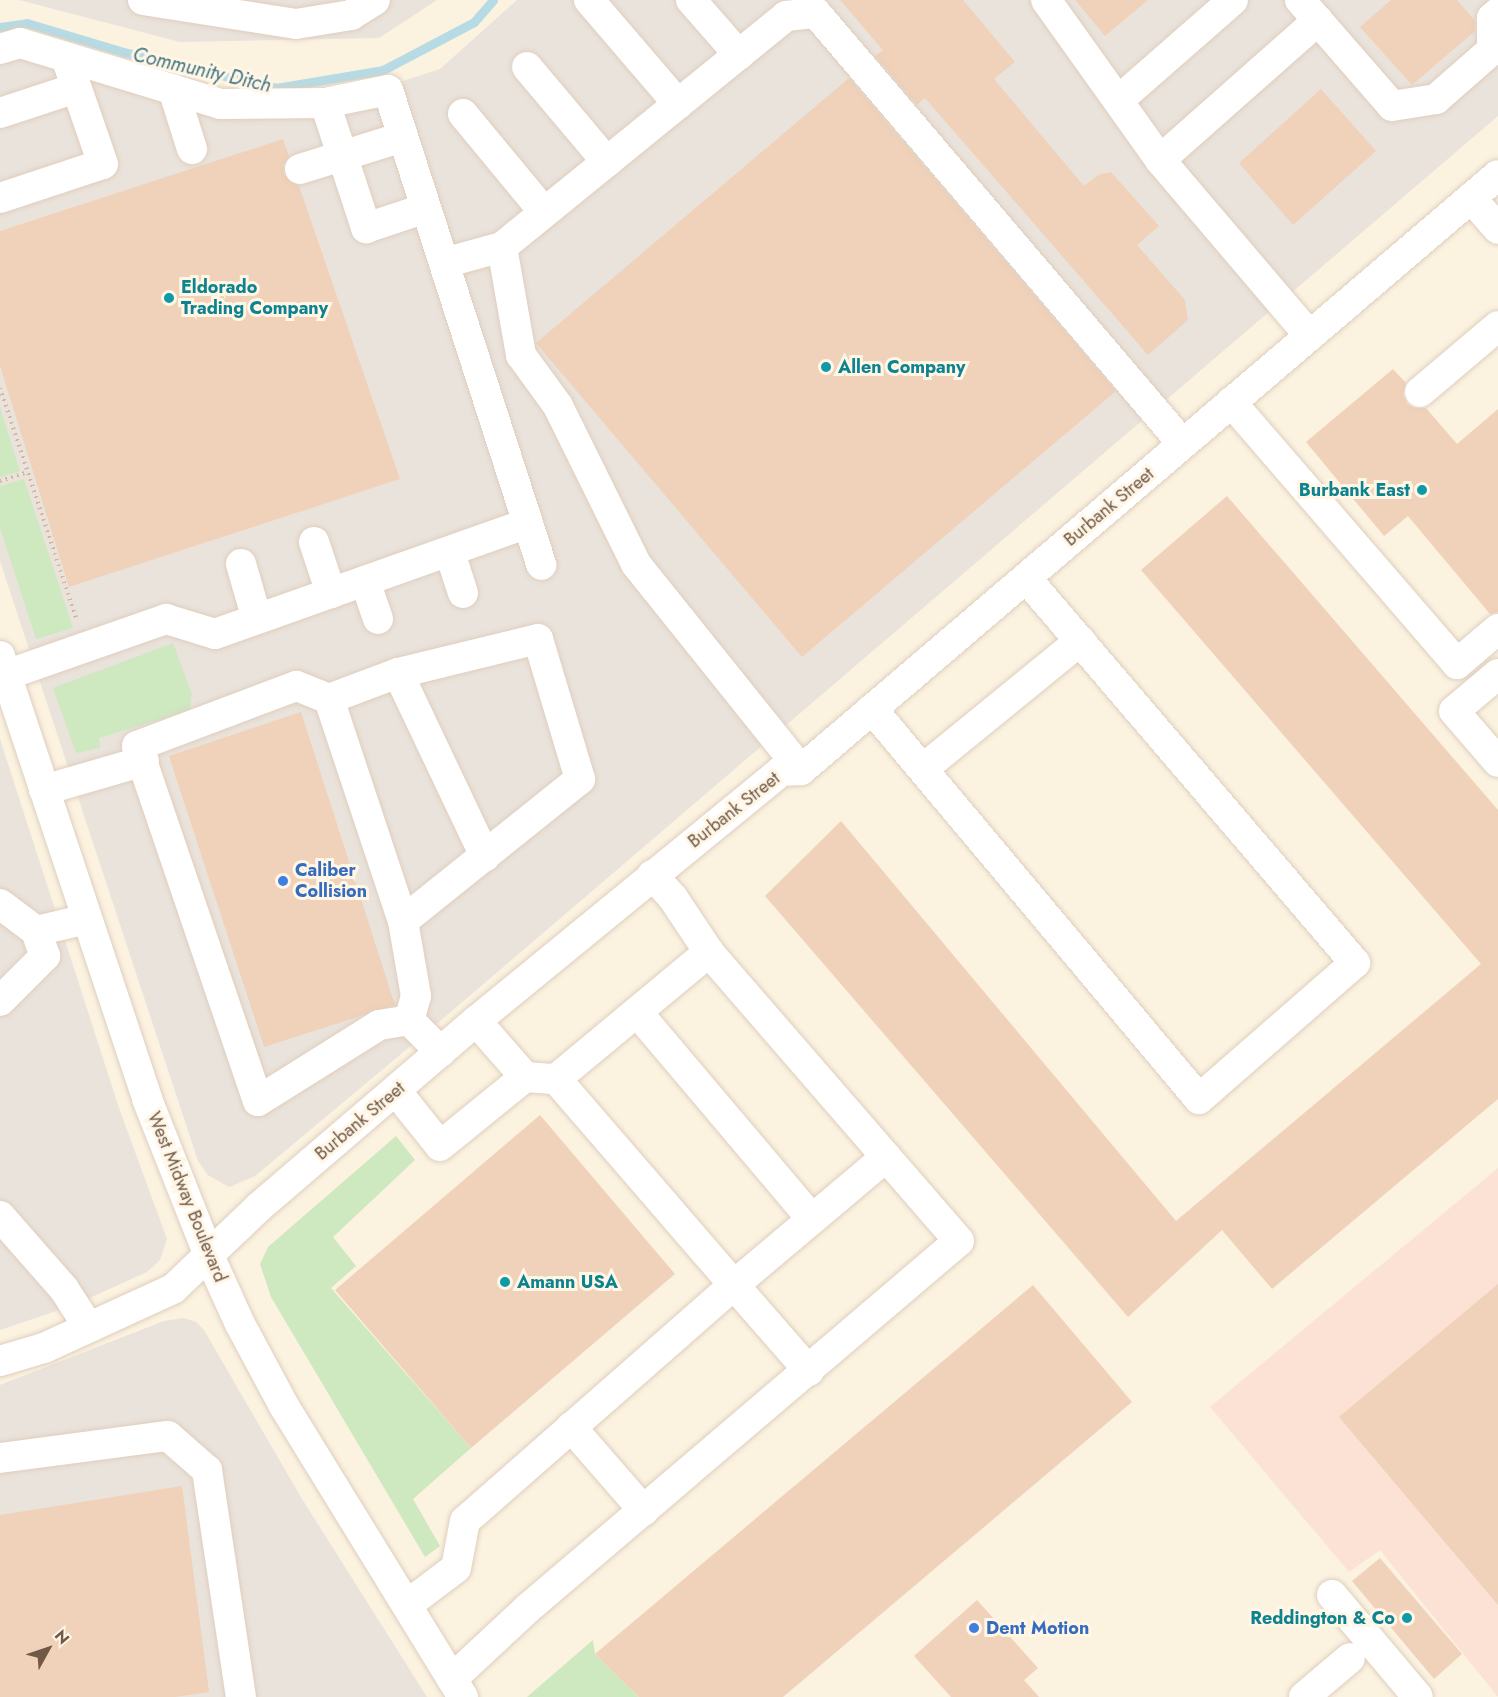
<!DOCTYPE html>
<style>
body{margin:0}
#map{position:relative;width:1498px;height:1697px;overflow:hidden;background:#fbf2e0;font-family:Jost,sans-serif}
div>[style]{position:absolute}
.commercial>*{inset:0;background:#fce2d4}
.industrial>*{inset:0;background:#eae3dc}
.green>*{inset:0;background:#cee8c0}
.stream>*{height:9px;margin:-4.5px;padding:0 4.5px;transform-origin:4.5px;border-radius:4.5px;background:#b6dbe4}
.building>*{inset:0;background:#f0d1b9}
.path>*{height:4px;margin-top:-2px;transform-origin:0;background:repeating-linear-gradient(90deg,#d4b59c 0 1.5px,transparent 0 6px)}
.roads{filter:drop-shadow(0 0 2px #dfcebd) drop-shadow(0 0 2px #dfcebd)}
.minor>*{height:30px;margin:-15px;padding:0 15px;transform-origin:15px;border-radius:15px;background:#fff}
.dots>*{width:16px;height:16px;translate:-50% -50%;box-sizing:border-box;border:3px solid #fff6e6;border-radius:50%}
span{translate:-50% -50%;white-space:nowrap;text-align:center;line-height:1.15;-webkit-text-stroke:6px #fff6e6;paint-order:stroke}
.culture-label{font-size:18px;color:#0d838f;font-weight:700}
.left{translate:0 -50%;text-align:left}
.right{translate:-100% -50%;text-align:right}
.street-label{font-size:18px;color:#715948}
.shop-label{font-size:18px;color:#366cbe;font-weight:700}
.water-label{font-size:20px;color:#437685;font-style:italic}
.north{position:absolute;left:18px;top:1619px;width:60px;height:60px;-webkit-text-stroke:4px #fff6e6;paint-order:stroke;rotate:50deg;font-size:16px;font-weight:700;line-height:24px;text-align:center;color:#715948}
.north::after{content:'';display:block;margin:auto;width:21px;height:27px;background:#715948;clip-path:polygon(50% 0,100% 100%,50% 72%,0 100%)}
</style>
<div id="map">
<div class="commercial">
<div style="clip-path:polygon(1498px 1168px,1498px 1697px,1380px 1550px,1349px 1572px,1210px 1407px)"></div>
</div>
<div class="industrial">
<div style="clip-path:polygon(19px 0,437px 0,379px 38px,180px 42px)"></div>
<div style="clip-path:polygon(517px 0,1498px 0,1498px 116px,425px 1034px,255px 1176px,229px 1187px,208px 1175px,198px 1161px,0 561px,0 36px,237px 94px,326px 92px,403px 81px,440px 69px)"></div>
<div style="clip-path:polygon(0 739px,119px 1108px,167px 1239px,160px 1260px,147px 1272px,74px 1305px,0 1330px)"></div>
<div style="clip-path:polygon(184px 1318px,196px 1322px,204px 1330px,302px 1499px,427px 1697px,0 1697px,0 1385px,164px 1321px)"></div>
</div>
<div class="green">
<div style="clip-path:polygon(0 407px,20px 471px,0 477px)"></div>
<div style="clip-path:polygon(24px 479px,73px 628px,36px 639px,0 528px,0 486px)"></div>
<div style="clip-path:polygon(173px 643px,192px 694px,190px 710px,99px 738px,100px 748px,76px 753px,53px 688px)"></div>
<div style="clip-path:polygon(396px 1136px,415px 1160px,333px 1237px,356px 1266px,331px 1288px,471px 1448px,413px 1499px,440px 1546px,425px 1557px,271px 1297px,260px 1264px,268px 1247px)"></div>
<div style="clip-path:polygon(593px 1640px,595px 1654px,639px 1697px,527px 1697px)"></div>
</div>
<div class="stream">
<div style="left:0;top:27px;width:27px;rotate:-8deg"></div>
<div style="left:27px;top:23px;width:100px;rotate:16.8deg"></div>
<div style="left:123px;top:52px;width:157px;rotate:13.2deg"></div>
<div style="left:276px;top:88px;width:109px;rotate:-9.5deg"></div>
<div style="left:383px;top:70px;width:103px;rotate:-27.8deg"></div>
<div style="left:474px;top:22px;width:29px;rotate:-49deg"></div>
</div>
<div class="building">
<div style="clip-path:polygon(840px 0,963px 0,1015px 62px,994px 79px,1084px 186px,1098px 175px,1111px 172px,1159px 226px,1137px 245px,1185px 300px,1188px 320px,1148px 355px,925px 98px,917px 105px,875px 56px,883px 50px)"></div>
<div style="clip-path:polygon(1075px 0,1148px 0,1105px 36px)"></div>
<div style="clip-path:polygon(1391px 0,1457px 0,1475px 21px,1475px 31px,1412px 85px,1360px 27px)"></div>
<div style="clip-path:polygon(849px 78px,1116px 391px,802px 657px,536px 343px)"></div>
<div style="clip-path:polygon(1321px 89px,1376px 151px,1293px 225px,1239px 163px)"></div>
<div style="clip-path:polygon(283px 139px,289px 156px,283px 165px,284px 175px,299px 186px,400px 479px,69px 587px,0 366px,0 231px)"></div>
<div style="clip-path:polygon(1393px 369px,1406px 383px,1403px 394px,1407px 404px,1415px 408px,1426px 408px,1457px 444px,1498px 409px,1498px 612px,1490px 614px,1408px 516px,1384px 536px,1306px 442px)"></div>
<div style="clip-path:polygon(1227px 496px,1498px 810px,1498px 1099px,1272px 1289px,1222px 1230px,1128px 1317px,765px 896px,841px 821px,1176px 1221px,1481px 964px,1141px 570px)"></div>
<div style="clip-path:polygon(301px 712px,395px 1005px,264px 1047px,169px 756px)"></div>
<div style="clip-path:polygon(540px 1115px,675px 1274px,471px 1448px,335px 1290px)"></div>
<div style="clip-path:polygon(1498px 1284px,1498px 1605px,1339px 1417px)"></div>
<div style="clip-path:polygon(1033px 1285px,1132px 1402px,783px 1697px,639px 1697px,595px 1654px)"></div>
<div style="clip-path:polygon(182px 1486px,209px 1692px,175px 1697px,0 1697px,0 1515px)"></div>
<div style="clip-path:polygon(1380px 1558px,1462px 1654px,1434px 1679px,1352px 1581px)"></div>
<div style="clip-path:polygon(977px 1600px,1038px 1668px,1024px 1680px,1039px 1697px,951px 1697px,914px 1656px)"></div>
</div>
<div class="path">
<div style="left:0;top:388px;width:242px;rotate:71.7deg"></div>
<div style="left:0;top:481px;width:29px;rotate:-18deg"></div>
</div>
<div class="roads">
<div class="minor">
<div style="left:143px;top:0;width:155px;rotate:8.9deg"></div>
<div style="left:296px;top:24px;width:56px;rotate:-9.3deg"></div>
<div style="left:351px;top:15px;width:28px;rotate:-32deg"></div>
<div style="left:589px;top:0;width:137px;rotate:49.4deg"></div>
<div style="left:691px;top:0;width:73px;rotate:48.9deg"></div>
<div style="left:1046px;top:0;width:196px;rotate:54.5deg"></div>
<div style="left:1160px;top:160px;width:231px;rotate:49.6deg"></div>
<div style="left:1300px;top:0;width:140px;rotate:49deg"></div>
<div style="left:1392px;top:106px;width:45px;rotate:-9deg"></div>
<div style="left:1436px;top:99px;width:74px;rotate:-41.2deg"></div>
<div style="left:1492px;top:50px;width:32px;rotate:-90deg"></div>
<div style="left:1492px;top:18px;width:8px;rotate:-40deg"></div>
<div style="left:0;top:49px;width:21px;rotate:-17deg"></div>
<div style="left:20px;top:43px;width:210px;rotate:16.9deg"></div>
<div style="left:221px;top:104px;width:104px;rotate:-0.6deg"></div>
<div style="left:325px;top:103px;width:64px;rotate:-11.7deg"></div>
<div style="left:388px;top:90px;width:499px;rotate:72.1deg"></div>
<div style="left:527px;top:67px;width:124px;rotate:49.9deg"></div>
<div style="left:173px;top:89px;width:63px;rotate:72.4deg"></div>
<div style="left:1120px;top:99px;width:150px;rotate:-41.2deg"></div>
<div style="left:325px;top:103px;width:132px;rotate:71.8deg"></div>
<div style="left:366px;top:228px;width:63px;rotate:-18.4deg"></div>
<div style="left:0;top:113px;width:80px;rotate:-18.2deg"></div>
<div style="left:463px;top:114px;width:127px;rotate:50.4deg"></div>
<div style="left:1160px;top:160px;width:211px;rotate:-41.5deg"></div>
<div style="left:300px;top:169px;width:108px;rotate:-17.3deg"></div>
<div style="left:0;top:198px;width:108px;rotate:-18.3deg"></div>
<div style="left:103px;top:164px;width:113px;rotate:-109.1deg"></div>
<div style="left:1471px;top:198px;width:41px;rotate:48.9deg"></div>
<div style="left:502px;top:247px;width:110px;rotate:80deg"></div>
<div style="left:521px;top:355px;width:63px;rotate:54deg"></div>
<div style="left:558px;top:406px;width:176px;rotate:63.7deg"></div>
<div style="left:636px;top:564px;width:264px;rotate:51.3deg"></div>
<div style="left:444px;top:263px;width:60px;rotate:-15.4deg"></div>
<div style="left:502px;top:247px;width:366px;rotate:-39.1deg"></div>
<div style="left:786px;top:16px;width:30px;rotate:-6deg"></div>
<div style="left:816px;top:13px;width:566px;rotate:49.59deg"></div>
<div style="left:1420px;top:392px;width:102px;rotate:-40.2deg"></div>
<div style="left:1231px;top:402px;width:346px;rotate:49.2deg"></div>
<div style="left:1457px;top:664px;width:54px;rotate:-40.5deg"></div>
<div style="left:314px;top:542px;width:54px;rotate:71.6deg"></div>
<div style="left:450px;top:553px;width:42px;rotate:72deg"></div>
<div style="left:241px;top:564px;width:57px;rotate:73.8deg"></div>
<div style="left:365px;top:581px;width:40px;rotate:71.1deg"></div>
<div style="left:0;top:656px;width:467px;rotate:71.6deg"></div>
<div style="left:147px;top:1099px;width:171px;rotate:68.4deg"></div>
<div style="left:210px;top:1258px;width:72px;rotate:65.6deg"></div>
<div style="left:240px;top:1324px;width:93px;rotate:61.8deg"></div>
<div style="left:284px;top:1406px;width:342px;rotate:58.4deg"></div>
<div style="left:398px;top:673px;width:203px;rotate:64.6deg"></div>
<div style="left:1498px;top:674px;width:57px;rotate:139.9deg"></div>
<div style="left:1454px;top:711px;width:67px;rotate:49.2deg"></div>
<div style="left:6px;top:675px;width:170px;rotate:-19.3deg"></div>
<div style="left:166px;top:619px;width:51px;rotate:17deg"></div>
<div style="left:215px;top:634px;width:332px;rotate:-19.5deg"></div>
<div style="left:329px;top:699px;width:234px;rotate:71.6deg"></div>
<div style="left:403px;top:921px;width:76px;rotate:80.2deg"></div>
<div style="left:416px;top:996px;width:25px;rotate:106deg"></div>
<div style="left:872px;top:709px;width:509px;rotate:50.02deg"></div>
<div style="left:1199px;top:1099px;width:207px;rotate:-41.1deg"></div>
<div style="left:1355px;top:963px;width:506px;rotate:-130.52deg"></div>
<div style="left:923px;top:769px;width:203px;rotate:-39.2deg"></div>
<div style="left:44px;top:790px;width:104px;rotate:-16.2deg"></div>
<div style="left:0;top:904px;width:45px;rotate:36.9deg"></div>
<div style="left:36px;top:931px;width:52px;rotate:-13.2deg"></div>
<div style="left:403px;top:921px;width:227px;rotate:-38.7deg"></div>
<div style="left:580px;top:779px;width:146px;rotate:-106.7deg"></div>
<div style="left:538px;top:639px;width:144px;rotate:166.3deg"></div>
<div style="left:398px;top:673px;width:74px;rotate:159.4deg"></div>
<div style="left:329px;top:699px;width:35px;rotate:-158deg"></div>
<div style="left:296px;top:686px;width:170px;rotate:159.3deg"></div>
<div style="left:137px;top:746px;width:375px;rotate:71.2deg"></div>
<div style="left:258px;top:1101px;width:143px;rotate:-32.1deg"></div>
<div style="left:379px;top:1025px;width:30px;rotate:-9deg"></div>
<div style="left:409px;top:1020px;width:45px;rotate:45deg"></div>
<div style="left:0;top:1001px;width:64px;rotate:-45deg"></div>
<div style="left:45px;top:956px;width:27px;rotate:-110deg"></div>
<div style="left:637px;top:1012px;width:271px;rotate:49.8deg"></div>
<div style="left:476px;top:1021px;width:74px;rotate:48.8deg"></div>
<div style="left:525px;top:1077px;width:31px;rotate:4deg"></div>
<div style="left:556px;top:1079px;width:199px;rotate:-39.7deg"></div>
<div style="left:396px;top:1091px;width:70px;rotate:51.3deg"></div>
<div style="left:440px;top:1146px;width:109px;rotate:-39.1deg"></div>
<div style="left:0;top:1216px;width:97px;rotate:48.8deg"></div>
<div style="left:64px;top:1289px;width:46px;rotate:57.3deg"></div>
<div style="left:0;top:1361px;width:46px;rotate:-16.5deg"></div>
<div style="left:44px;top:1348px;width:142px;rotate:-24.6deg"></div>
<div style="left:173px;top:1289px;width:119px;rotate:-43.6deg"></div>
<div style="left:259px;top:1207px;width:286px;rotate:-40.6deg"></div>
<div style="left:476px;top:1021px;width:394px;rotate:-39.3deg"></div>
<div style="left:781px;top:771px;width:20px;rotate:-3deg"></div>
<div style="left:801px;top:770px;width:916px;rotate:-40.49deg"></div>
<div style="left:809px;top:1371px;width:114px;rotate:-131.1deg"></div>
<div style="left:734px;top:1285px;width:199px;rotate:-40.1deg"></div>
<div style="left:571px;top:1427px;width:111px;rotate:49deg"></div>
<div style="left:0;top:1458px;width:169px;rotate:-7.5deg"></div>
<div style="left:168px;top:1436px;width:52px;rotate:41.1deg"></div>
<div style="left:207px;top:1470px;width:230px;rotate:81.5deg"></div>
<div style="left:1332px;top:1595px;width:133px;rotate:49.9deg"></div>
<div style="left:407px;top:1605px;width:61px;rotate:-37.1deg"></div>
<div style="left:456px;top:1568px;width:48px;rotate:-79.2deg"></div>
<div style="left:465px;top:1521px;width:358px;rotate:-41.3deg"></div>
<div style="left:734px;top:1285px;width:272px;rotate:-130.8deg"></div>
<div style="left:452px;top:1679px;width:103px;rotate:-43deg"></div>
<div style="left:527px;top:1609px;width:567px;rotate:-40.43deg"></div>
<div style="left:959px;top:1241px;width:382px;rotate:-130.9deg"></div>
<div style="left:709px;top:952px;width:65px;rotate:-123.7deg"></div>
<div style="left:673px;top:898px;width:31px;rotate:-132deg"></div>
<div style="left:1304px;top:1697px;width:60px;rotate:-40.3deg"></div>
</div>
</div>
<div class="dots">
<div style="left:169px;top:298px;background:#0f9aa8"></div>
<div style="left:826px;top:367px;background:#0f9aa8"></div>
<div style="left:1422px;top:490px;background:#0f9aa8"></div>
<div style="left:283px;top:881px;background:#3f7fe0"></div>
<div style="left:505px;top:1282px;background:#0f9aa8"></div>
<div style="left:1407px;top:1618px;background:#0f9aa8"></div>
<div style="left:974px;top:1628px;background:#3f7fe0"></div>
</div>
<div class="culture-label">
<span class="left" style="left:181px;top:298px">Eldorado<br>Trading Company</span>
<span class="left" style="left:838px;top:367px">Allen Company</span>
<span class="right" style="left:1410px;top:490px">Burbank East</span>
<span class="left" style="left:517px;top:1282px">Amann USA</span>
<span class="right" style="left:1395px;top:1618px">Reddington &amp; Co</span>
</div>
<div class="street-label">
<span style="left:1109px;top:507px;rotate:-40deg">Burbank Street</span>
<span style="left:734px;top:810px;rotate:-38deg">Burbank Street</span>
<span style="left:360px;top:1121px;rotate:-40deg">Burbank Street</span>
<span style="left:187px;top:1197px;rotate:68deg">West Midway Boulevard</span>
</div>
<div class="shop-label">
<span class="left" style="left:295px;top:881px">Caliber<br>Collision</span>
<span class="left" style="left:986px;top:1628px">Dent Motion</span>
</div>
<div class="water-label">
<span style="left:202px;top:70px;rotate:13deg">Community Ditch</span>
</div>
<div class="north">N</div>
</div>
